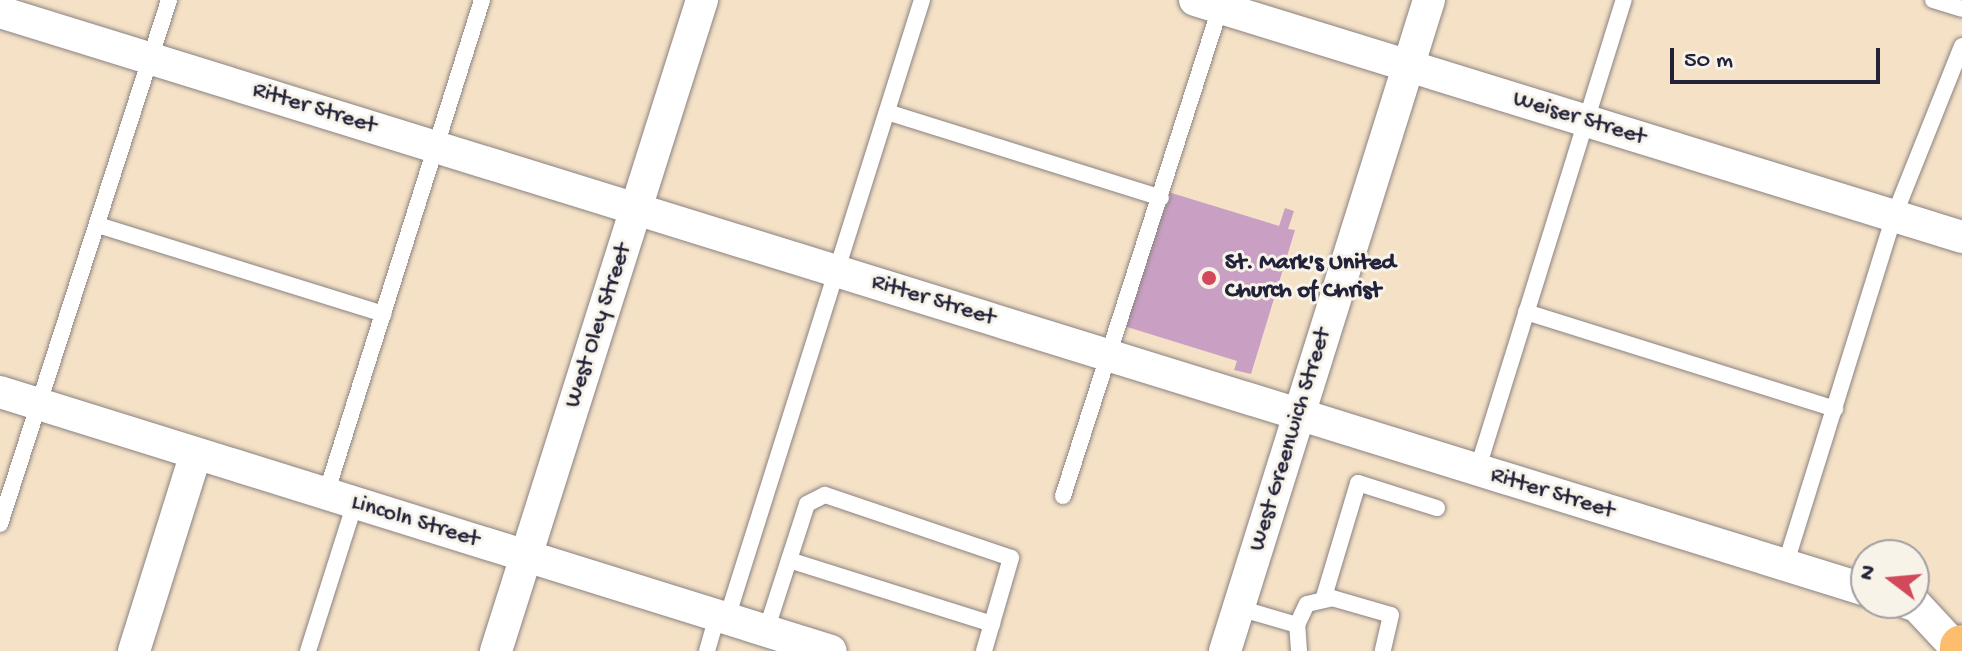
<!DOCTYPE html>
<style>
body{margin:0}
#map{position:relative;width:1962px;height:651px;overflow:hidden;background:#f4e1c6;font-family:"Gochi Hand",sans-serif}
div>[style]{position:absolute}
[style*='--x']{left:calc(var(--x)*1px);top:calc(var(--y)*1px);width:calc(var(--w)*1px);rotate:calc(var(--a)*1deg)}
.building>*{inset:0;background:#c9a0c3}
.roads{filter:drop-shadow(0 0 2px #8b8280) drop-shadow(0 0 2px #8b8280)}
.service>*{height:16px;margin:-8px;padding:0 8px;transform-origin:8px;border-radius:8px;background:#fff}
.minor>*{height:32px;margin:-16px;padding:0 16px;transform-origin:16px;border-radius:16px;background:#fff}
.primary>*{height:44px;margin:-22px;padding:0 22px;transform-origin:22px;border-radius:22px;background:#fcbd6f}
.dots>*{width:22px;height:22px;translate:-50% -50%;box-sizing:border-box;border:4px solid #f7f3e8;border-radius:50%}
span{translate:-50% -50%;white-space:nowrap;text-align:center;line-height:1.15;-webkit-text-stroke:6px #f7f3e8;paint-order:stroke}
.street-label{font-size:24px;color:#22223b}
.poi-label{font-size:24px;color:#22223b;font-weight:700}
.left{translate:0 -50%;text-align:left}
.north{position:absolute;left:1850px;top:539px;width:80px;height:80px;box-sizing:border-box;background:#f7f3e8;border:2px solid #a29fa3;border-radius:50%;rotate:286deg;font-size:22px;font-weight:700;line-height:32px;text-align:center;color:#22223b}
.north::after{content:'';display:block;margin:auto;width:28px;height:36px;background:#d1495b;clip-path:polygon(50% 0,100% 100%,50% 72%,0 100%)}
.scale{position:absolute;left:1670px;top:48px;width:210px;height:36px;box-sizing:border-box;border:4px solid #22223b;border-top:0;padding-left:10px;font-size:24px;line-height:28px;white-space:nowrap;color:#22223b;-webkit-text-stroke:6px #f7f3e8;paint-order:stroke}
</style>
<div id="map">
<div class="building">
<div style="clip-path:polygon(1165px 191px,1279px 226px,1285px 208px,1294px 211px,1288px 229px,1295px 230px,1251px 374px,1234px 370px,1237px 361px,1124px 326px)"></div>
</div>
<div class="roads">
<div class="service">
<div style="--x:1933;--y:0;--w:30;--a:17"></div>
<div style="--x:887;--y:112;--w:287;--a:17.4"></div>
<div style="--x:98;--y:225;--w:299;--a:17.3"></div>
<div style="--x:1526;--y:312;--w:324;--a:17.4"></div>
<div style="--x:1477;--y:471;--w:493;--a:-72.7"></div>
<div style="--x:326;--y:494;--w:518;--a:-72.47"></div>
<div style="--x:1063;--y:496;--w:516;--a:-72.16"></div>
<div style="--x:0;--y:524;--w:551;--a:-72.12"></div>
<div style="--x:789;--y:560;--w:213;--a:17.5"></div>
<div style="--x:1785;--y:566;--w:367;--a:-72.7"></div>
<div style="--x:1894;--y:216;--w:183;--a:-68.2"></div>
<div style="--x:1323;--y:600;--w:122;--a:-73.3"></div>
<div style="--x:1358;--y:483;--w:83;--a:17.6"></div>
<div style="--x:1239;--y:608;--w:60;--a:16.3"></div>
<div style="--x:727;--y:618;--w:648;--a:-72.49"></div>
<div style="--x:766;--y:631;--w:133;--a:-72.1"></div>
<div style="--x:807;--y:504;--w:20;--a:-27"></div>
<div style="--x:825;--y:495;--w:196;--a:18.7"></div>
<div style="--x:1011;--y:558;--w:97;--a:106.2"></div>
<div style="--x:308;--y:651;--w:155;--a:-72.4"></div>
<div style="--x:707;--y:651;--w:37;--a:-74"></div>
<div style="--x:1299;--y:651;--w:26;--a:-94"></div>
<div style="--x:1297;--y:625;--w:23;--a:-65"></div>
<div style="--x:1307;--y:604;--w:26;--a:-13"></div>
<div style="--x:1332;--y:598;--w:61;--a:16.1"></div>
<div style="--x:1391;--y:615;--w:37;--a:103"></div>
</div>
<div class="minor">
<div style="--x:1195;--y:0;--w:803;--a:17.17"></div>
<div style="--x:0;--y:12;--w:1953;--a:17.21"></div>
<div style="--x:0;--y:392;--w:870;--a:17.31"></div>
<div style="--x:1908;--y:603;--w:9;--a:18"></div>
<div style="--x:1917;--y:606;--w:62;--a:47"></div>
<div style="--x:134;--y:651;--w:207;--a:-72.6"></div>
<div style="--x:496;--y:651;--w:683;--a:-72.44"></div>
<div style="--x:1225;--y:651;--w:682;--a:-72.6"></div>
</div>
<div class="primary">
<div style="--x:1962;--y:651;--w:4;--a:-90"></div>
</div>
</div>
<div class="dots">
<div style="left:1209px;top:278px;background:#d1495b"></div>
</div>
<div class="street-label">
<span style="left:314px;top:109px;rotate:17deg">Ritter Street</span>
<span style="left:1579px;top:119px;rotate:17deg">Weiser Street</span>
<span style="left:933px;top:301px;rotate:17deg">Ritter Street</span>
<span style="left:599px;top:326px;rotate:-72deg">West Oley Street</span>
<span style="left:1291px;top:440px;rotate:-73deg">West Greenwich Street</span>
<span style="left:1552px;top:494px;rotate:17deg">Ritter Street</span>
<span style="left:415px;top:522px;rotate:17deg">Lincoln Street</span>
</div>
<div class="poi-label">
<span class="left" style="left:1225px;top:278px">St. Mark's United<br>Church of Christ</span>
</div>
<div class="north">N</div>
<div class="scale">50 m</div>
</div>
